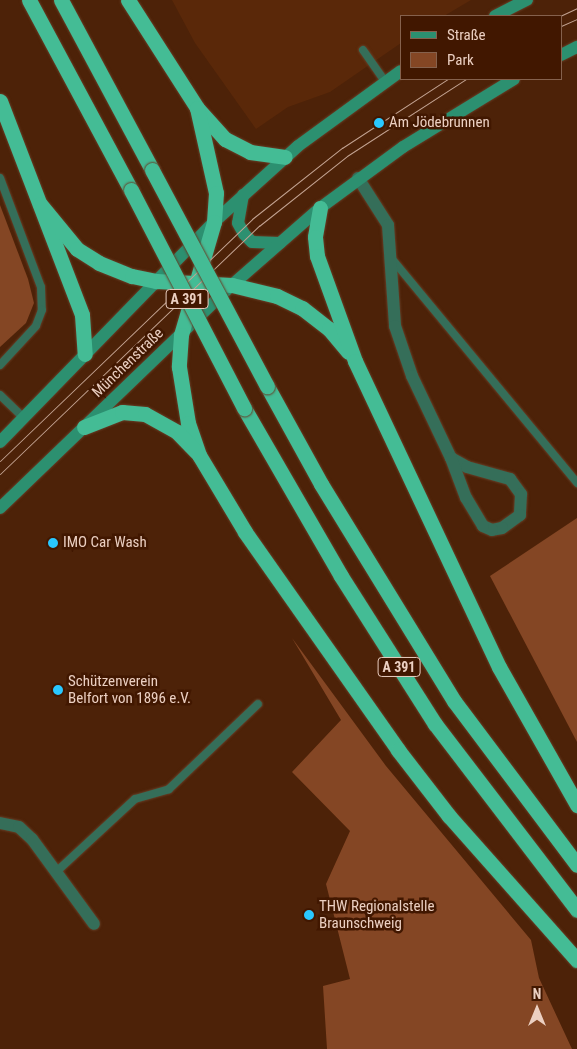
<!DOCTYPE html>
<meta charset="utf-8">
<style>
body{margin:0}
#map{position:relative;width:577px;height:1049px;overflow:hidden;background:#4d2208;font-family:"Roboto Condensed",sans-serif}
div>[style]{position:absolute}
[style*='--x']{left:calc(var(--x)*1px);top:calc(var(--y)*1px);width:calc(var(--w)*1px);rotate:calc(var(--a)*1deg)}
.built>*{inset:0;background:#5a2809}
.green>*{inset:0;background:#844624}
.roads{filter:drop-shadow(0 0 1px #663e26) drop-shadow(0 0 1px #663e26)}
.service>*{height:8px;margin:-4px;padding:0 4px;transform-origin:4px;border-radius:4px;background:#356e59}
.minor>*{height:12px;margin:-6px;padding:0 6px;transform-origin:6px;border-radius:6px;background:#356e59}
.secondary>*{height:12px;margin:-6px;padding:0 6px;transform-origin:6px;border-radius:6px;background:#2c9070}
.motorway>*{height:15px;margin:-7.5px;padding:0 7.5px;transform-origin:7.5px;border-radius:7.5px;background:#44bc95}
.tram>*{height:1px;margin:-0.5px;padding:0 0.5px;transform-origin:0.5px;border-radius:0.5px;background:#c3a392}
.bridges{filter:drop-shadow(0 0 1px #663e26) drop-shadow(0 0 1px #663e26)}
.motorway-bridge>*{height:15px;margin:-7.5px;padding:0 7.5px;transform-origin:7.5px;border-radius:7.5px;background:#44bc95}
.dots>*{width:14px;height:14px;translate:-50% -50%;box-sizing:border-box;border:2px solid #411700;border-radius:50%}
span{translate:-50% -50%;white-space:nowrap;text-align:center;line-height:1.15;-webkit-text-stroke:5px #411700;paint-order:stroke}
.shield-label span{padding:1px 4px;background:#411700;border:1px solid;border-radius:4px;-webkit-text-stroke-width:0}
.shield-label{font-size:14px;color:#ebcfc1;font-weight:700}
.poi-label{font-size:15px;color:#ebcfc1}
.left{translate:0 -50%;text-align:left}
.street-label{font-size:15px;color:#ebcfc1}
.legend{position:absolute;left:400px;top:15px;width:162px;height:65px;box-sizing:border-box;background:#411700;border:1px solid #85614d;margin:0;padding:6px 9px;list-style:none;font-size:15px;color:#ebcfc1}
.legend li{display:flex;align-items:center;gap:10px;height:25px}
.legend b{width:25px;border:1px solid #85614d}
.north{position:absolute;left:512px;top:984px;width:50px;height:50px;-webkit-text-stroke:4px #411700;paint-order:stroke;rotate:0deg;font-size:14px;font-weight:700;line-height:20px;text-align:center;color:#ebcfc1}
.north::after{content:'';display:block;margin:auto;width:18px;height:22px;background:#ebcfc1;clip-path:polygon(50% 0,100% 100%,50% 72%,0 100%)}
</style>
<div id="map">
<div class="built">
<div style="clip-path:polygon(172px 0,471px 0,444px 16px,401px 16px,401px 43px,330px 92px,288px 107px,256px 129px,195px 43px)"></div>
</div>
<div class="green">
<div style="clip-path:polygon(0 205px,28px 279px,34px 303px,26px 323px,0 347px)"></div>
<div style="clip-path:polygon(577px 518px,577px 742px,490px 576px)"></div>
<div style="clip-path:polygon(292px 638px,386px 766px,531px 940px,539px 978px,572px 1049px,327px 1049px,323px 986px,350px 979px,326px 884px,350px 831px,292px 772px,341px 720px)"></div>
</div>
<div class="roads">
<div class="service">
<div style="--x:363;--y:50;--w:38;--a:55"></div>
<div style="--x:0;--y:178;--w:116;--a:69.4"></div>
<div style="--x:41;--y:287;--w:23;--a:88"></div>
<div style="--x:42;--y:310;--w:17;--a:111"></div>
<div style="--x:36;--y:326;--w:53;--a:132.7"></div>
<div style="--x:392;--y:259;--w:291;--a:50.4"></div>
<div style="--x:0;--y:395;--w:33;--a:44"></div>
<div style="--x:55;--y:873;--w:109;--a:-42.8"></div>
<div style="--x:135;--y:799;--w:35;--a:-16"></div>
<div style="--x:169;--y:789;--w:123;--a:-43.7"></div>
</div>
<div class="minor">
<div style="--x:358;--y:178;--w:56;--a:57.4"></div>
<div style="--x:388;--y:225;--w:101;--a:86"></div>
<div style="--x:395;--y:326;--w:53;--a:71.2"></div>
<div style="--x:412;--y:376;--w:91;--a:64.6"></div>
<div style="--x:451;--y:458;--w:18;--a:29"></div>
<div style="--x:467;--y:467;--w:45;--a:15.6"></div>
<div style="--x:510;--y:479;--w:19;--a:54"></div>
<div style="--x:521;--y:494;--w:21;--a:93"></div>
<div style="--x:520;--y:515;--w:22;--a:144"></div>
<div style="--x:502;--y:528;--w:10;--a:169"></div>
<div style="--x:492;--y:530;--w:10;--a:-156"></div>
<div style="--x:483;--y:526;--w:33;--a:-121"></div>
<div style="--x:466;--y:498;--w:43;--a:-110.6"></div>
<div style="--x:0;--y:823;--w:19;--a:12"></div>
<div style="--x:19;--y:827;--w:18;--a:43"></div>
<div style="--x:32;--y:839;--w:105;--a:53.9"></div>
</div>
<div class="secondary">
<div style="--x:495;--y:16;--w:36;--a:-27"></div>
<div style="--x:561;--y:55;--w:18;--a:-27"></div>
<div style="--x:243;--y:195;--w:28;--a:100"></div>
<div style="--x:238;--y:223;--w:13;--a:61"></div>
<div style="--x:244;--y:234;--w:11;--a:45"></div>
<div style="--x:252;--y:242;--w:28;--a:2"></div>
<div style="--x:0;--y:442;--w:307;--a:-45.8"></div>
<div style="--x:214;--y:222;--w:113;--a:-42.1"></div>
<div style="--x:298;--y:146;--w:127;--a:-36.1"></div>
<div style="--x:0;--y:508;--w:322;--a:-43.9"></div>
<div style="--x:232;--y:285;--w:117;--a:-41.2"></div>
<div style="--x:320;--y:208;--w:103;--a:-36.3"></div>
<div style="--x:403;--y:147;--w:130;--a:-31.5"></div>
</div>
<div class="motorway">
<div style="--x:29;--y:0;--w:216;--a:61.8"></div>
<div style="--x:61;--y:0;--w:193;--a:61.8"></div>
<div style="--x:128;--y:0;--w:128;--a:57.4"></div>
<div style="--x:197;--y:108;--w:42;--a:47.9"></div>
<div style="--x:225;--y:139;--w:28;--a:27"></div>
<div style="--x:250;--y:152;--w:35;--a:8"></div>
<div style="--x:0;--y:101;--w:229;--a:69"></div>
<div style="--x:82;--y:315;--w:39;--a:86"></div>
<div style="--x:197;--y:108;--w:87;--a:77.4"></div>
<div style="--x:216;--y:193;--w:29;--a:94"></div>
<div style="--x:214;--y:222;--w:118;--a:106.3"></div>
<div style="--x:181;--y:335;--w:32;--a:94"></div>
<div style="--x:179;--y:367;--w:57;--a:80.9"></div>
<div style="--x:188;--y:423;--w:34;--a:71"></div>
<div style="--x:199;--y:455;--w:90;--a:59.1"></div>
<div style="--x:245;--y:532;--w:266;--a:54.9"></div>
<div style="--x:398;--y:750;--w:83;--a:52.3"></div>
<div style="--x:449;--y:816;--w:193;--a:48.4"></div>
<div style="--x:40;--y:204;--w:58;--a:50.6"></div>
<div style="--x:77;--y:249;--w:26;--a:32"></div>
<div style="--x:99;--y:263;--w:35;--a:22"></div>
<div style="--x:132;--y:276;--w:25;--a:12"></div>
<div style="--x:156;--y:281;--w:76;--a:3"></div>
<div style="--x:232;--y:285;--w:46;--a:13.7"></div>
<div style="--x:277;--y:296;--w:28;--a:26"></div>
<div style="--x:302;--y:308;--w:34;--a:38"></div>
<div style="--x:329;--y:329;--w:30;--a:50"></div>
<div style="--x:320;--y:208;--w:29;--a:100"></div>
<div style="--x:315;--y:237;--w:19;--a:84"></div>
<div style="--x:317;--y:256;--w:112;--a:70.1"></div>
<div style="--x:355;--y:361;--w:338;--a:64.8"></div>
<div style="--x:499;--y:667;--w:159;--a:60.5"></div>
<div style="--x:267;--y:386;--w:112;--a:61.1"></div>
<div style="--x:321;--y:484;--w:255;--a:58.5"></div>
<div style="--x:454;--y:701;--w:205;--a:53.1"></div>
<div style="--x:244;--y:408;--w:194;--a:60"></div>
<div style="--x:341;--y:576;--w:175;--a:57.6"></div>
<div style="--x:435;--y:724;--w:234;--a:52.6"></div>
<div style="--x:84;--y:427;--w:41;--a:-21.5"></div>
<div style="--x:122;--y:412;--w:23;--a:5"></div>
<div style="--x:145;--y:414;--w:37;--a:29"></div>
<div style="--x:177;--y:432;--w:28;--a:46"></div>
</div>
</div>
<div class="tram">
<div style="--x:560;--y:16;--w:19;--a:-25"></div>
<div style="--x:561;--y:26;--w:17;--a:-24"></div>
<div style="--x:0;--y:461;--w:349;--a:-43.8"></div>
<div style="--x:252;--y:219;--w:115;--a:-38.3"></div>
<div style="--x:342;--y:148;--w:126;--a:-33.1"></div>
<div style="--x:0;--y:474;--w:359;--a:-43.8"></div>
<div style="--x:259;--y:226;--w:112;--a:-38.5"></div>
<div style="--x:347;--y:156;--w:142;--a:-32.9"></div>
</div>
<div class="bridges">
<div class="motorway-bridge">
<div style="--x:152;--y:170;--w:245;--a:62"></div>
<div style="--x:131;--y:190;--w:246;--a:62.6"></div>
</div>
</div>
<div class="dots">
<div style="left:379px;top:123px;background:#29c8ff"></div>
<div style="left:53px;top:543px;background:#29c8ff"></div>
<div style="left:58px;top:690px;background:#29c8ff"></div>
<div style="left:309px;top:915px;background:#29c8ff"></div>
</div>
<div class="shield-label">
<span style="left:187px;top:299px">A 391</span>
<span style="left:399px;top:667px">A 391</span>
</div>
<div class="poi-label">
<span class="left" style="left:389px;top:123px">Am Jödebrunnen</span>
<span class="left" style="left:63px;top:543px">IMO Car Wash</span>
<span class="left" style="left:68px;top:690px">Schützenverein<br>Belfort von 1896 e.V.</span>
<span class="left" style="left:319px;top:915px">THW Regionalstelle<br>Braunschweig</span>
</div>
<div class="street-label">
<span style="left:128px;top:363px;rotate:-44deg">Münchenstraße</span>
</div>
<ul class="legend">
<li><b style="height:6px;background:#2c9070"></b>Straße</li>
<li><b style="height:14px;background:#844624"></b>Park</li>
</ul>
<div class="north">N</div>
</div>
